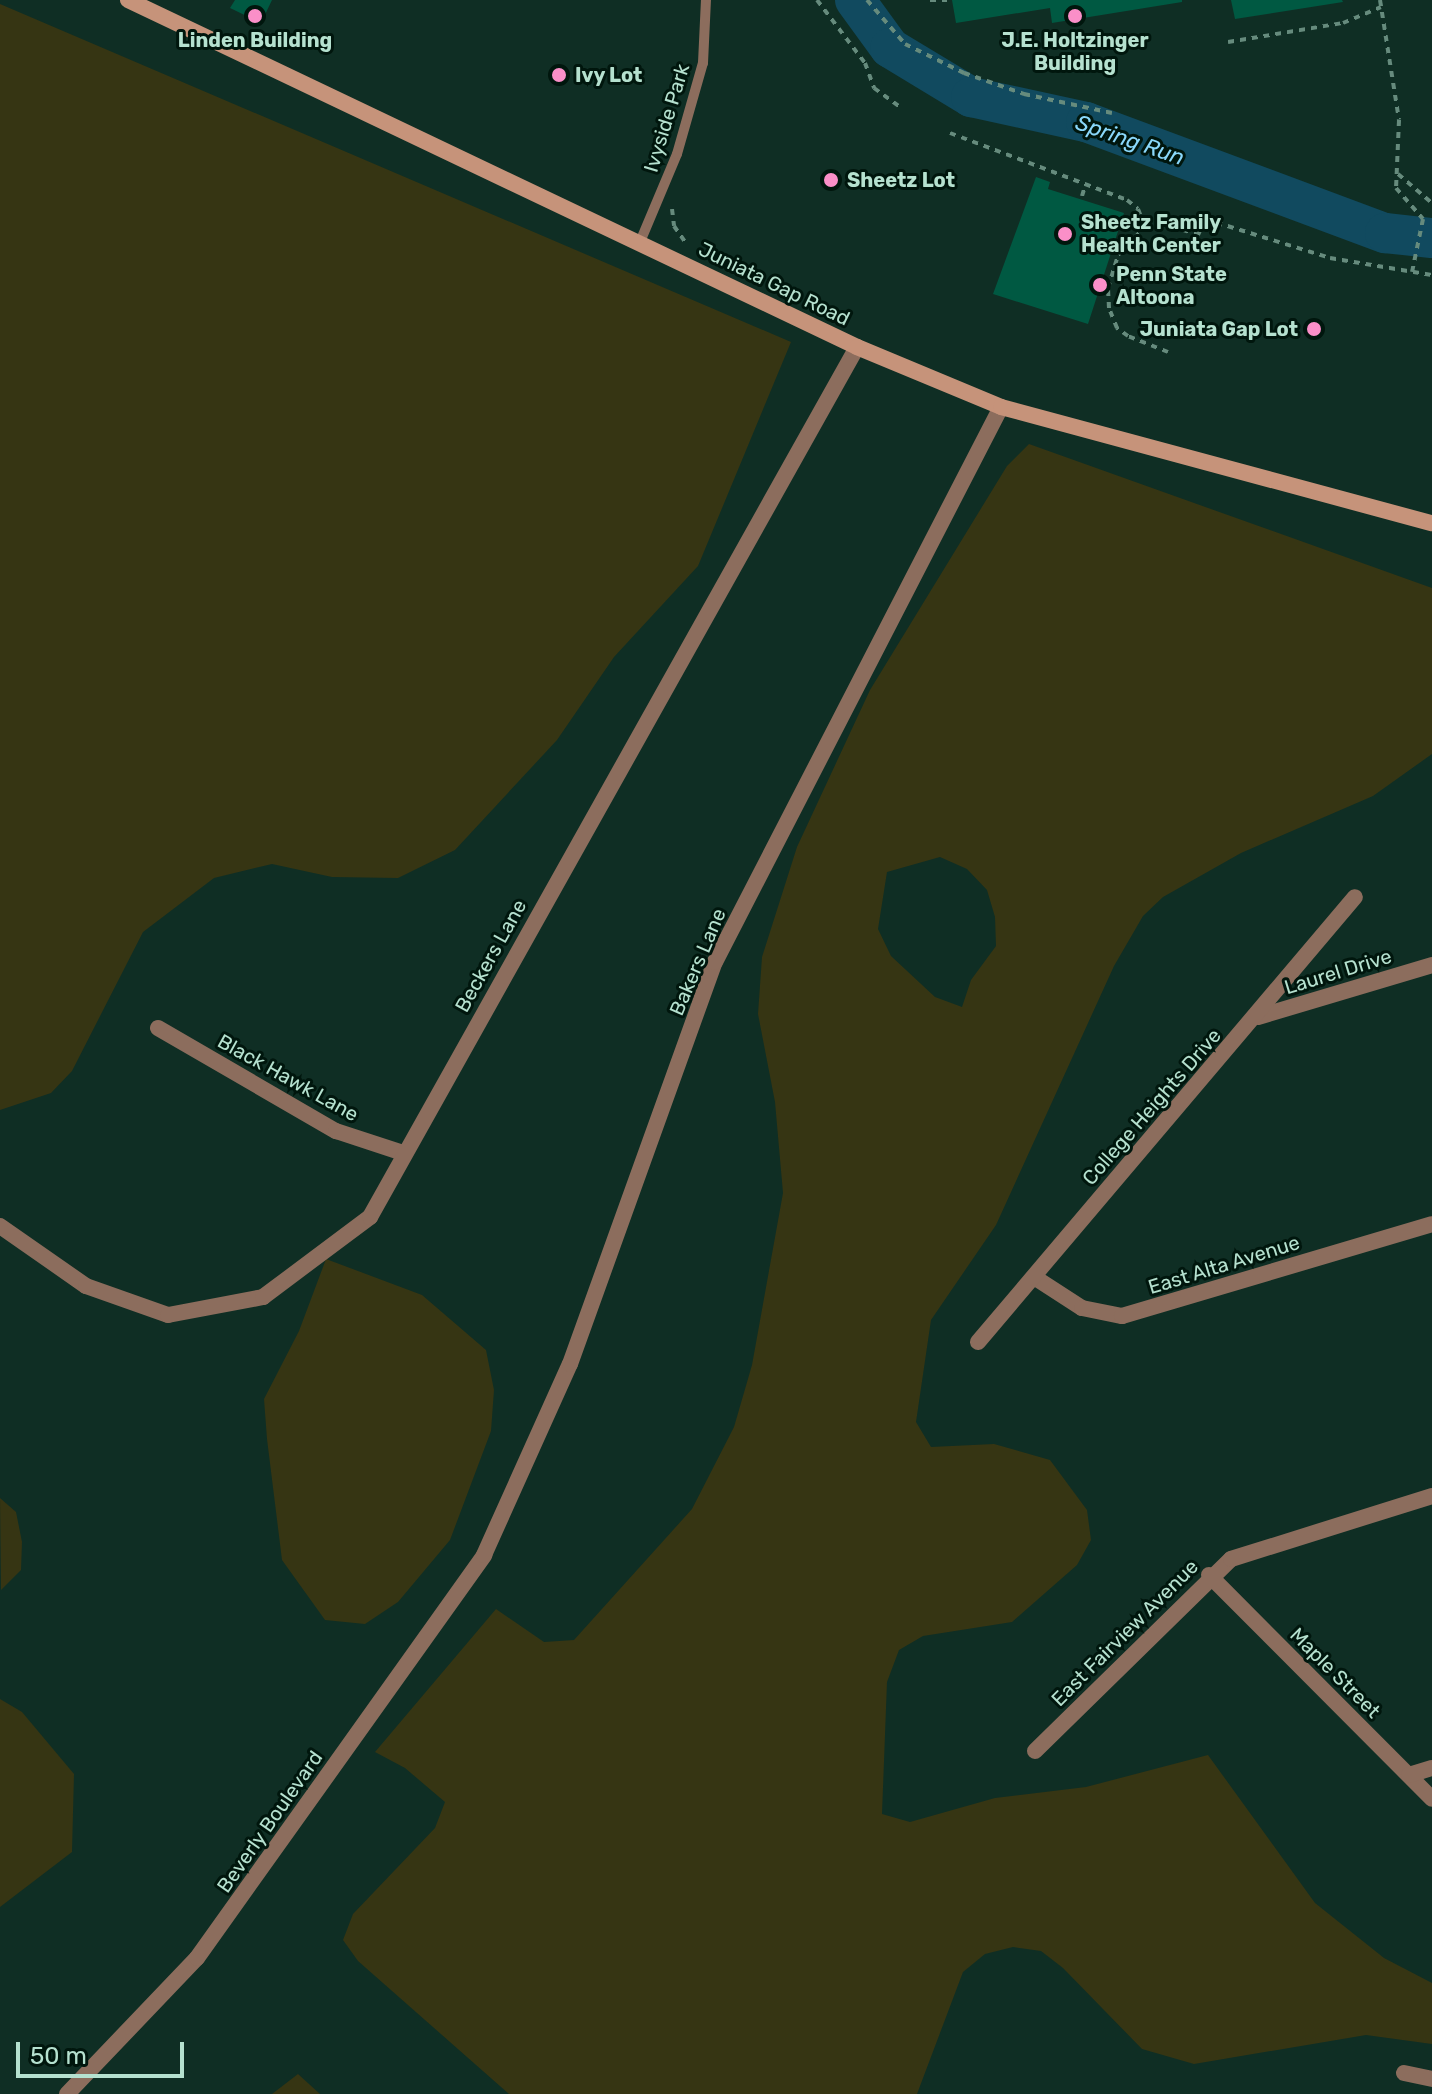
<!DOCTYPE html>
<style>
body{margin:0}
#map{position:relative;width:1432px;height:2094px;overflow:hidden;background:#0f2e24;font-family:Rubik,sans-serif}
div>[style]{position:absolute}
[style*='--x']{left:calc(var(--x)*1px);top:calc(var(--y)*1px);width:calc(var(--w)*1px);rotate:calc(var(--a)*1deg)}
.green>*{inset:0;background:#363513}
.river>*{height:40px;margin:-20px;padding:0 20px;transform-origin:20px;border-radius:20px;background:#114a5f}
.building>*{inset:0;background:#005942}
.path>*{height:4px;margin-top:-2px;transform-origin:0;background:repeating-linear-gradient(90deg,#668b7d 0 6px,transparent 0 12px)}
.service>*{height:10px;margin:-5px;padding:0 5px;transform-origin:5px;border-radius:5px;background:#8c6d5d}
.minor>*{height:16px;margin:-8px;padding:0 8px;transform-origin:8px;border-radius:8px;background:#8c6d5d}
.secondary>*{height:16px;margin:-8px;padding:0 8px;transform-origin:8px;border-radius:8px;background:#c6937a}
.dots>*{width:22px;height:22px;translate:-50% -50%;box-sizing:border-box;border:4px solid #00160d;border-radius:50%}
span{translate:-50% -50%;white-space:nowrap;text-align:center;line-height:1.15;-webkit-text-stroke:6px #00160d;paint-order:stroke}
.poi-label{font-size:20px;color:#b5e1cf;font-weight:700}
.left{translate:0 -50%;text-align:left}
.right{translate:-100% -50%;text-align:right}
.street-label{font-size:20px;color:#b5e1cf}
.water-label{font-size:22px;color:#8ad8fb;font-style:italic}
.scale{position:absolute;left:16px;top:2042px;width:168px;height:36px;box-sizing:border-box;border:4px solid #b5e1cf;border-top:0;padding-left:10px;font-size:24px;line-height:28px;white-space:nowrap;color:#b5e1cf;-webkit-text-stroke:6px #00160d;paint-order:stroke}
</style>
<div id="map">
<div class="green">
<div style="clip-path:polygon(0 4px,791px 342px,698px 566px,614px 657px,557px 740px,455px 850px,398px 878px,332px 877px,272px 864px,214px 878px,143px 932px,72px 1071px,51px 1093px,0 1110px)"></div>
<div style="clip-path:polygon(evenodd,1029px 444px,1432px 588px,1432px 754px,1373px 796px,1241px 853px,1163px 897px,1143px 916px,1114px 966px,996px 1225px,931px 1320px,916px 1422px,931px 1447px,994px 1444px,1050px 1460px,1087px 1510px,1091px 1540px,1077px 1565px,1012px 1622px,923px 1636px,899px 1650px,887px 1682px,882px 1814px,910px 1822px,995px 1798px,1086px 1787px,1208px 1755px,1315px 1903px,1384px 1958px,1432px 1983px,1432px 2044px,1366px 2035px,1194px 2064px,1142px 2049px,1063px 1968px,1041px 1951px,1013px 1947px,985px 1954px,963px 1972px,917px 2094px,509px 2094px,358px 1961px,343px 1940px,353px 1914px,435px 1828px,445px 1802px,405px 1768px,375px 1752px,496px 1609px,544px 1642px,574px 1640px,692px 1509px,734px 1427px,752px 1365px,783px 1193px,775px 1102px,758px 1014px,762px 957px,797px 847px,870px 690px,1007px 466px,1029px 444px,940px 857px,967px 869px,987px 890px,995px 917px,996px 946px,971px 980px,962px 1007px,935px 997px,891px 956px,878px 929px,887px 872px,940px 857px)"></div>
<div style="clip-path:polygon(326px 1259px,422px 1295px,486px 1350px,494px 1390px,491px 1431px,450px 1540px,398px 1602px,365px 1624px,325px 1620px,282px 1560px,267px 1439px,264px 1399px,299px 1331px)"></div>
<div style="clip-path:polygon(0 1498px,16px 1512px,22px 1542px,21px 1570px,1px 1590px)"></div>
<div style="clip-path:polygon(0 1699px,22px 1712px,74px 1774px,72px 1852px,0 1907px)"></div>
<div style="clip-path:polygon(298px 2074px,320px 2094px,272px 2094px)"></div>
</div>
<div class="river">
<div style="--x:855;--y:0;--w:59;--a:53.9"></div>
<div style="--x:890;--y:48;--w:95;--a:31.2"></div>
<div style="--x:971;--y:97;--w:118;--a:12.3"></div>
<div style="--x:1086;--y:122;--w:319;--a:20.4"></div>
<div style="--x:1385;--y:233;--w:47;--a:6.1"></div>
</div>
<div class="building">
<div style="clip-path:polygon(235px 0,272px 0,261px 23px,230px 8px)"></div>
<div style="clip-path:polygon(952px 0,1182px 0,1182px 2px,1052px 23px,1050px 8px,956px 23px)"></div>
<div style="clip-path:polygon(1231px 0,1342px 0,1343px 2px,1235px 19px)"></div>
<div style="clip-path:polygon(1036px 177px,1050px 182px,1048px 189px,1124px 213px,1088px 324px,993px 294px)"></div>
</div>
<div class="path">
<div style="--x:817;--y:0;--w:79;--a:52.7"></div>
<div style="--x:865;--y:63;--w:27;--a:70"></div>
<div style="--x:874;--y:88;--w:32;--a:36"></div>
<div style="--x:867;--y:0;--w:58;--a:49.2"></div>
<div style="--x:905;--y:44;--w:66;--a:26.2"></div>
<div style="--x:964;--y:73;--w:64;--a:19.3"></div>
<div style="--x:1024;--y:94;--w:90;--a:12.2"></div>
<div style="--x:930;--y:0;--w:17;--a:0"></div>
<div style="--x:1380;--y:0;--w:121;--a:81"></div>
<div style="--x:1399;--y:120;--w:68;--a:92.5"></div>
<div style="--x:1396;--y:188;--w:41;--a:48.9"></div>
<div style="--x:1423;--y:219;--w:54;--a:101.7"></div>
<div style="--x:1228;--y:42;--w:117;--a:-9.4"></div>
<div style="--x:1343;--y:23;--w:41;--a:-22.8"></div>
<div style="--x:950;--y:133;--w:189;--a:20.7"></div>
<div style="--x:1127;--y:200;--w:14;--a:39"></div>
<div style="--x:1138;--y:209;--w:19;--a:69"></div>
<div style="--x:1398;--y:174;--w:45;--a:40.5"></div>
<div style="--x:1082;--y:196;--w:10;--a:-73"></div>
<div style="--x:672;--y:209;--w:17;--a:83"></div>
<div style="--x:674;--y:226;--w:19;--a:55"></div>
<div style="--x:1168;--y:352;--w:43;--a:-158.2"></div>
<div style="--x:1128;--y:336;--w:14;--a:-144"></div>
<div style="--x:1117;--y:328;--w:22;--a:-112"></div>
<div style="--x:1109;--y:308;--w:20;--a:-93"></div>
<div style="--x:1108;--y:288;--w:34;--a:-73"></div>
<div style="--x:1118;--y:255;--w:39;--a:-46"></div>
<div style="--x:1145;--y:227;--w:26;--a:-2"></div>
<div style="--x:1171;--y:226;--w:28;--a:18"></div>
<div style="--x:1198;--y:235;--w:17;--a:-66"></div>
<div style="--x:1205;--y:219;--w:131;--a:17.3"></div>
<div style="--x:1330;--y:258;--w:103;--a:9.5"></div>
</div>
<div class="service">
<div style="--x:640;--y:242;--w:95;--a:-67.2"></div>
<div style="--x:677;--y:154;--w:95;--a:-74.1"></div>
<div style="--x:703;--y:63;--w:63;--a:-87.3"></div>
</div>
<div class="minor">
<div style="--x:1258;--y:1017;--w:182;--a:-16.6"></div>
<div style="--x:158;--y:1028;--w:206;--a:30.1"></div>
<div style="--x:336;--y:1131;--w:71;--a:18.2"></div>
<div style="--x:0;--y:1226;--w:105;--a:34.9"></div>
<div style="--x:86;--y:1286;--w:87;--a:19.5"></div>
<div style="--x:168;--y:1315;--w:97;--a:-10.7"></div>
<div style="--x:263;--y:1297;--w:134;--a:-36.8"></div>
<div style="--x:370;--y:1217;--w:997;--a:-60.76"></div>
<div style="--x:1034;--y:1277;--w:57;--a:32.9"></div>
<div style="--x:1082;--y:1308;--w:41;--a:11.3"></div>
<div style="--x:1122;--y:1316;--w:323;--a:-16.5"></div>
<div style="--x:978;--y:1342;--w:583;--a:-49.73"></div>
<div style="--x:1209;--y:1575;--w:316;--a:45.1"></div>
<div style="--x:1035;--y:1751;--w:274;--a:-44.4"></div>
<div style="--x:1231;--y:1559;--w:211;--a:-17.4"></div>
<div style="--x:1409;--y:1775;--w:24;--a:-17"></div>
<div style="--x:1404;--y:2073;--w:29;--a:12"></div>
<div style="--x:67;--y:2094;--w:188;--a:-46.3"></div>
<div style="--x:197;--y:1958;--w:495;--a:-54.5"></div>
<div style="--x:484;--y:1555;--w:209;--a:-65.8"></div>
<div style="--x:570;--y:1364;--w:427;--a:-70.2"></div>
<div style="--x:715;--y:962;--w:624;--a:-62.74"></div>
</div>
<div class="secondary">
<div style="--x:128;--y:0;--w:807;--a:25.45"></div>
<div style="--x:857;--y:347;--w:156;--a:22.6"></div>
<div style="--x:1001;--y:407;--w:446;--a:15.1"></div>
</div>
<div class="dots">
<div style="left:255px;top:16px;background:#fa8fc8"></div>
<div style="left:1075px;top:16px;background:#fa8fc8"></div>
<div style="left:559px;top:75px;background:#fa8fc8"></div>
<div style="left:831px;top:180px;background:#fa8fc8"></div>
<div style="left:1065px;top:234px;background:#fa8fc8"></div>
<div style="left:1100px;top:285px;background:#fa8fc8"></div>
<div style="left:1314px;top:329px;background:#fa8fc8"></div>
</div>
<div class="poi-label">
<span style="left:255px;top:40px">Linden Building</span>
<span style="left:1075px;top:52px">J.E. Holtzinger<br>Building</span>
<span class="left" style="left:575px;top:75px">Ivy Lot</span>
<span class="left" style="left:847px;top:180px">Sheetz Lot</span>
<span class="left" style="left:1081px;top:234px">Sheetz Family<br>Health Center</span>
<span class="left" style="left:1116px;top:286px">Penn State<br>Altoona</span>
<span class="right" style="left:1298px;top:329px">Juniata Gap Lot</span>
</div>
<div class="street-label">
<span style="left:667px;top:118px;rotate:-73deg">Ivyside Park</span>
<span style="left:774px;top:284px;rotate:26deg">Juniata Gap Road</span>
<span style="left:491px;top:956px;rotate:-61deg">Beckers Lane</span>
<span style="left:698px;top:962px;rotate:-67deg">Bakers Lane</span>
<span style="left:1338px;top:972px;rotate:-17deg">Laurel Drive</span>
<span style="left:288px;top:1078px;rotate:29deg">Black Hawk Lane</span>
<span style="left:1152px;top:1107px;rotate:-49deg">College Heights Drive</span>
<span style="left:1224px;top:1265px;rotate:-17deg">East Alta Avenue</span>
<span style="left:1125px;top:1633px;rotate:-45deg">East Fairview Avenue</span>
<span style="left:1335px;top:1673px;rotate:45deg">Maple Street</span>
<span style="left:270px;top:1822px;rotate:-55deg">Beverly Boulevard</span>
</div>
<div class="water-label">
<span style="left:1130px;top:140px;rotate:19deg">Spring Run</span>
</div>
<div class="scale">50 m</div>
</div>
